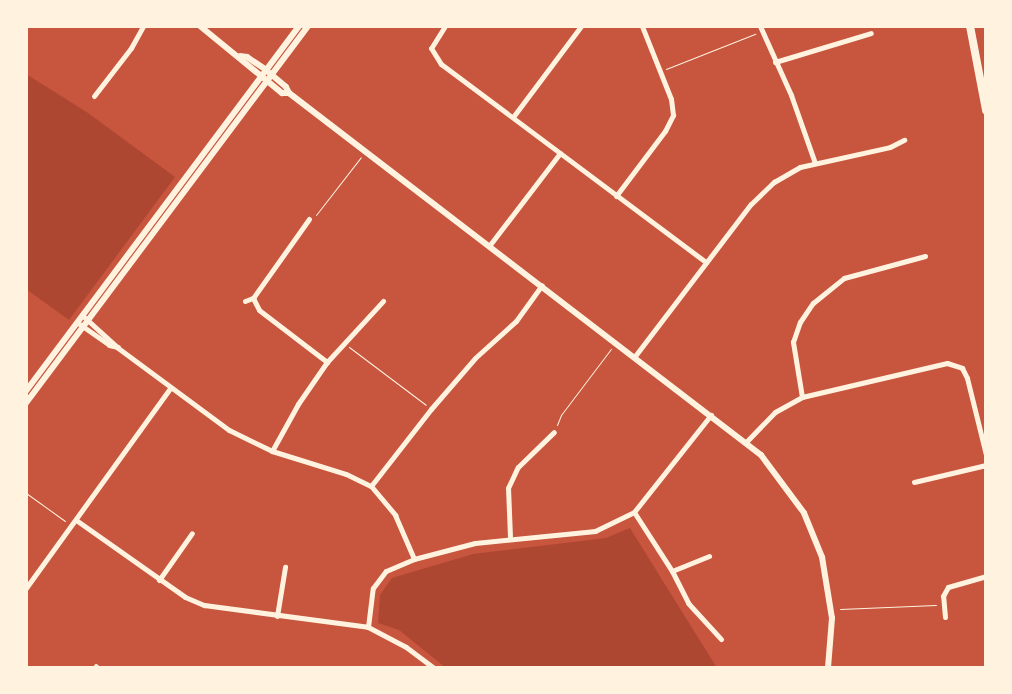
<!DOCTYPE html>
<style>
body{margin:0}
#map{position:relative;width:1012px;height:694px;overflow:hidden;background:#c8553d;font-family:Lato,sans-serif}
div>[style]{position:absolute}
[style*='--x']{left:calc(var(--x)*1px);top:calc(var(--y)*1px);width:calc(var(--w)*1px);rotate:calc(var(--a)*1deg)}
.green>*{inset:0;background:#ae4732}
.path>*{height:1px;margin:-0.5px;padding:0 0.5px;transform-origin:0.5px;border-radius:0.5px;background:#fff3e0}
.minor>*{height:5px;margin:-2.5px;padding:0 2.5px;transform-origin:2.5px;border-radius:2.5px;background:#fff3e0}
.tertiary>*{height:6px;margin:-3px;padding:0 3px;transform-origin:3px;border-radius:3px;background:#fff3e0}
.trunk>*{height:8px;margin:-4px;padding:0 4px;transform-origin:4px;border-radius:4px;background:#fff3e0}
span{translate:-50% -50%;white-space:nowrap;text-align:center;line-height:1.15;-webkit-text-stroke:5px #fff3e0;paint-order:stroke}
.frame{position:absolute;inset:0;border:28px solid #fff3e0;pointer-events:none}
</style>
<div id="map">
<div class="green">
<div style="clip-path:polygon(26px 74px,88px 113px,175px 177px,69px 320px,26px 289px)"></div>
<div style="clip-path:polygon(630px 528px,717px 668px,446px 668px,399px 630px,378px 623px,380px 595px,392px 578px,473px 554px,606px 538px)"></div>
</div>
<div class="path">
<div style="--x:666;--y:69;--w:96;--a:-21.5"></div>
<div style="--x:316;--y:215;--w:73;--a:-52.2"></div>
<div style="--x:349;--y:347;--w:96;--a:37"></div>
<div style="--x:557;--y:425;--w:11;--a:-68"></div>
<div style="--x:561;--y:415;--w:83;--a:-52.9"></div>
<div style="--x:26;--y:493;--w:48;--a:35.7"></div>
<div style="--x:840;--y:609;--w:96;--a:-2.4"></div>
</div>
<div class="minor">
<div style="--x:445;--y:26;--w:26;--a:122"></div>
<div style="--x:431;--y:48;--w:19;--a:58"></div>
<div style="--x:441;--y:64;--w:331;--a:36.8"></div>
<div style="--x:760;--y:26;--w:76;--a:65.8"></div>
<div style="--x:791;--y:95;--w:72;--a:70.6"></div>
<div style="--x:775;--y:62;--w:100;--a:-16.8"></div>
<div style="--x:94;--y:96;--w:61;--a:-52.4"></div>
<div style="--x:131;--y:48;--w:25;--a:-61"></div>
<div style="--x:513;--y:117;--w:114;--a:-53.2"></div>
<div style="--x:616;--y:196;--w:81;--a:-53"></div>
<div style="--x:665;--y:131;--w:18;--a:-63"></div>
<div style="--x:673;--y:115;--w:16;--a:-97"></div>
<div style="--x:671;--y:99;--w:79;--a:-111.7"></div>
<div style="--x:309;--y:219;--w:97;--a:125.3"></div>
<div style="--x:253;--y:298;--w:13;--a:63"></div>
<div style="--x:259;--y:310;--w:86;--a:37.4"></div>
<div style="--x:489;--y:246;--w:117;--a:-52.6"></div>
<div style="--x:245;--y:301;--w:9;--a:-21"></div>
<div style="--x:83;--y:316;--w:47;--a:42.4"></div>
<div style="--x:118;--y:348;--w:138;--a:36.5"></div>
<div style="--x:229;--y:430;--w:48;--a:26"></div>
<div style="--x:272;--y:451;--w:77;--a:17.3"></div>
<div style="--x:346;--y:474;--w:28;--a:26"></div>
<div style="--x:371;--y:486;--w:38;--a:50"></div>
<div style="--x:395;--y:515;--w:48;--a:66.6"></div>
<div style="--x:78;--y:323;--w:38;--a:35"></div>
<div style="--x:109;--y:345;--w:9;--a:13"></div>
<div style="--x:635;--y:356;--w:191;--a:-52.7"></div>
<div style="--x:751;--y:204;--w:32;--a:-44"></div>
<div style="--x:774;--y:182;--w:30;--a:-30"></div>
<div style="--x:800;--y:167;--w:92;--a:-12.5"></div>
<div style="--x:890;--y:147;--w:16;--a:-27"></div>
<div style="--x:802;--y:397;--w:56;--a:-99.3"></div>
<div style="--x:793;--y:342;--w:21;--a:-71"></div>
<div style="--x:800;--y:322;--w:23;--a:-56"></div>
<div style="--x:813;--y:303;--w:40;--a:-39"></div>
<div style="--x:844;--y:278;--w:84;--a:-15.2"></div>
<div style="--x:747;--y:441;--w:40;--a:-46"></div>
<div style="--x:775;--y:412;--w:31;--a:-29"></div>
<div style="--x:802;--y:397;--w:149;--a:-13.2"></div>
<div style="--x:947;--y:363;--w:16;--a:18"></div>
<div style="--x:962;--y:368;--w:11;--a:63"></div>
<div style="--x:967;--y:378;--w:79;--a:76.1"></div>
<div style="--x:272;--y:451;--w:54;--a:-61"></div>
<div style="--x:298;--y:404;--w:51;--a:-55.4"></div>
<div style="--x:327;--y:362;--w:83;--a:-47.4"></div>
<div style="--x:914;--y:482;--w:74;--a:-13.3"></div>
<div style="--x:371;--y:486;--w:98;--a:-52.1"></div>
<div style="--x:431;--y:409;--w:67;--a:-49.2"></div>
<div style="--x:475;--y:358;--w:55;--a:-42.1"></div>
<div style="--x:516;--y:321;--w:44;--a:-54.2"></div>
<div style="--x:634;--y:512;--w:70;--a:57.2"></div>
<div style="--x:672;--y:571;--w:36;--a:63"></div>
<div style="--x:688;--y:603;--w:49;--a:47.5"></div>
<div style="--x:76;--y:520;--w:133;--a:35.2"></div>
<div style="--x:185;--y:597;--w:21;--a:23"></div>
<div style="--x:204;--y:605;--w:165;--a:7.6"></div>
<div style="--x:368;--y:627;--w:43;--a:27.8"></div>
<div style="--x:406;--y:647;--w:35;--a:37"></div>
<div style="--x:510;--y:537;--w:49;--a:-92.3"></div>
<div style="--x:508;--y:488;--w:23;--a:-65"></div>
<div style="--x:518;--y:467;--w:50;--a:-44.2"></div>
<div style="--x:672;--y:571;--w:40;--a:-22"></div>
<div style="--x:159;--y:580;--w:57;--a:-54.9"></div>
<div style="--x:26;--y:588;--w:246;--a:-54.2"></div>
<div style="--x:277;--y:616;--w:50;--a:-80.7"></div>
<div style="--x:945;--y:617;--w:21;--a:-95"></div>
<div style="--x:943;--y:596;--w:10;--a:-61"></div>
<div style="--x:948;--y:587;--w:40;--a:-16"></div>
<div style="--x:368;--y:627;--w:39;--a:-83"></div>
<div style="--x:373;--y:588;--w:21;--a:-53"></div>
<div style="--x:386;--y:571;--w:30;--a:-23"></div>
<div style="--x:414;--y:559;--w:63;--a:-14.7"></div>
<div style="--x:475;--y:543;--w:121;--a:-5.7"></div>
<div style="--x:595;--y:531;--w:43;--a:-26"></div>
<div style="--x:634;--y:512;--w:124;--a:-51.6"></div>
<div style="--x:95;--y:668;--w:2;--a:-63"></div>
</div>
<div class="tertiary">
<div style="--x:200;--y:26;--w:106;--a:39.3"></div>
<div style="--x:282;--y:93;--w:7;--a:0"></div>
<div style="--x:240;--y:56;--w:7;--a:8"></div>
<div style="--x:247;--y:57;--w:23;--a:34"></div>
<div style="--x:266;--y:70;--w:26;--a:40"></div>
<div style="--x:286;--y:87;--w:7;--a:63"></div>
<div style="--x:289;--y:93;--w:595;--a:37.49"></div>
<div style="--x:761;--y:455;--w:72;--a:53.4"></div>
<div style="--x:804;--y:513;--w:48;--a:67.8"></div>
<div style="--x:822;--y:557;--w:62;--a:80.7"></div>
<div style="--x:832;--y:618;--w:50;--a:94.6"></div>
<div style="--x:26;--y:391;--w:456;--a:-53.2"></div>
<div style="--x:26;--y:403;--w:471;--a:-53.2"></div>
</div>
<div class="trunk">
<div style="--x:970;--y:26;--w:86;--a:79.2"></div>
</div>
<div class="frame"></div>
</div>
